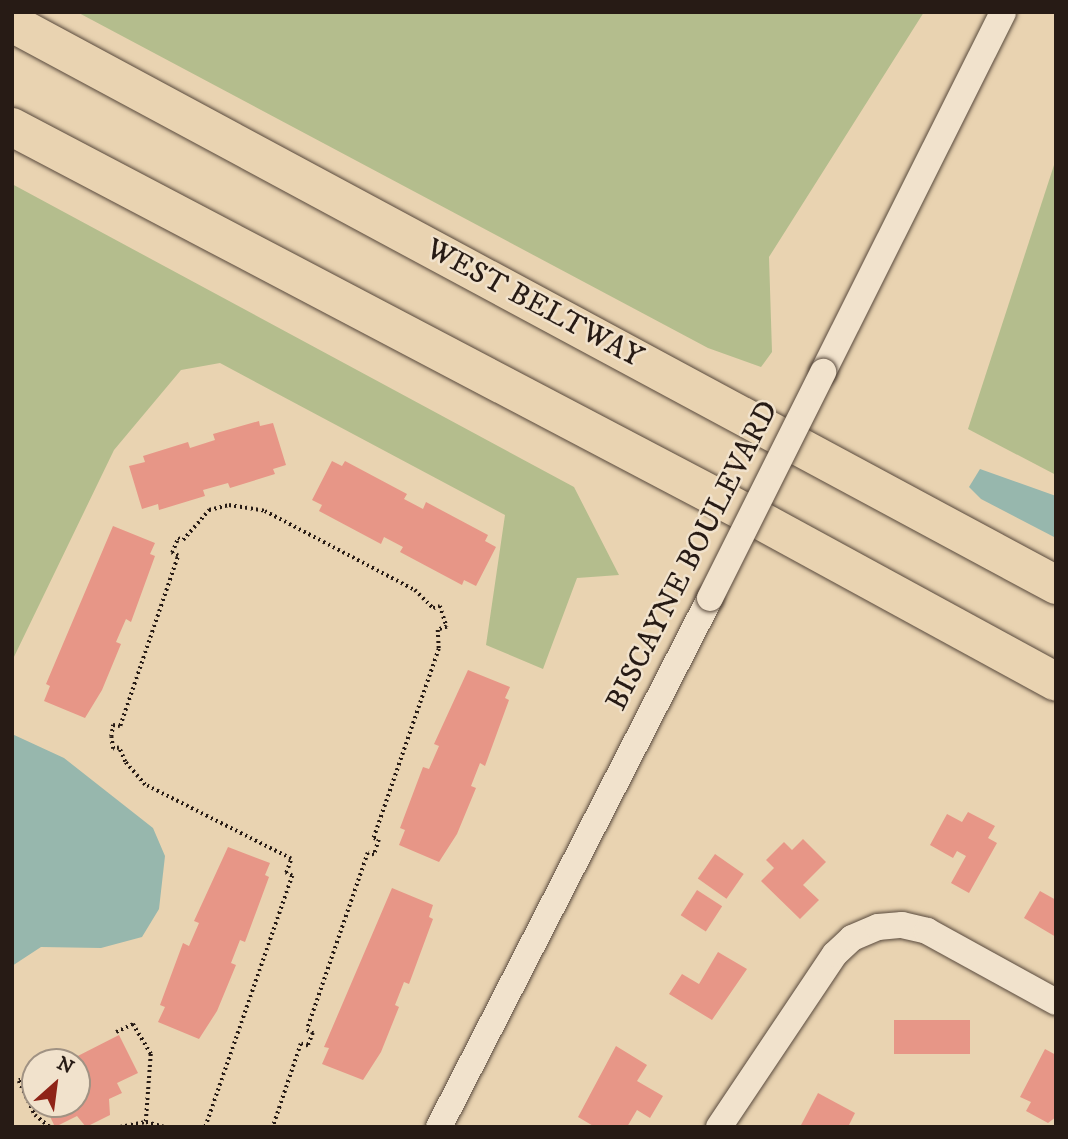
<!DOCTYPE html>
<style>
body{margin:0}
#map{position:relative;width:1068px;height:1139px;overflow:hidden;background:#e9d3b1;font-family:"IM FELL DW Pica",serif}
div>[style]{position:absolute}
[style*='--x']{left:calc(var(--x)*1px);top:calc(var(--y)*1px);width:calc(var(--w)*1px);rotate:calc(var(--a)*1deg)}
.green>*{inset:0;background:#b4bd8d}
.water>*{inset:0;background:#97b7ad}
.building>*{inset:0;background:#e79687;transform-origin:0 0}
.path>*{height:3.5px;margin-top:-1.75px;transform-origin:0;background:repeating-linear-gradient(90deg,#271b15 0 2px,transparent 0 5.5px)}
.roads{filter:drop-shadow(0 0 2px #58493c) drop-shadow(0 0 2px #58493c)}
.minor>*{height:26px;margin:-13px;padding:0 13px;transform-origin:13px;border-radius:13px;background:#f1e2cc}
.highway>*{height:38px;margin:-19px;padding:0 19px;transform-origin:19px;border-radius:19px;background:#e9d3b1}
.bridges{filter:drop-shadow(0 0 2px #58493c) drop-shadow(0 0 2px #58493c)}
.minor-bridge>*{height:26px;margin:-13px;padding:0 13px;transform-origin:13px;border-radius:13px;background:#f1e2cc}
span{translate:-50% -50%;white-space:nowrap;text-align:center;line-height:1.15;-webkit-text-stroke:5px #f1e2cc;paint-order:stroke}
.street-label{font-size:30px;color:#271b15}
.frame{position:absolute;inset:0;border:14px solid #271b15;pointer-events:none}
.north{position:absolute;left:21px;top:1048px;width:70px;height:70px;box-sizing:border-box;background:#f1e2cc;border:2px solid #a09283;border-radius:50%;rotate:28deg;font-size:19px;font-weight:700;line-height:28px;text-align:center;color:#271b15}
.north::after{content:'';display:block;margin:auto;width:24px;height:32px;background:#8f2418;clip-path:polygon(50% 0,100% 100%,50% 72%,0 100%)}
</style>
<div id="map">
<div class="green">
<div style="clip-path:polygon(77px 12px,924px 12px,769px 257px,772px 352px,761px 367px,708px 348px)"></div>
<div style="clip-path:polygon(1056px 159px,1056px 475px,968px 429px)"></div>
<div style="clip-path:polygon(12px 184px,574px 487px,619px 575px,577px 578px,543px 669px,486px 645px,505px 515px,220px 363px,181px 370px,114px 450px,12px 661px)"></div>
</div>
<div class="water">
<div style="clip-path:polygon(980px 469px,1056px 496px,1056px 538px,981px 499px,969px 487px)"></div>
<div style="clip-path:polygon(12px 734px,64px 758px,153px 828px,165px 856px,159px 909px,142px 937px,101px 948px,41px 947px,12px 966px)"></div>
</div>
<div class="building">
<div style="clip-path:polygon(259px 421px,260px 426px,273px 423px,286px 465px,273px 469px,275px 474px,230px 488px,228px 483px,203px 490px,205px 496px,159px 510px,158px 504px,142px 509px,129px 466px,145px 462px,143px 456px,188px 442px,190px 448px,215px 440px,213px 434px)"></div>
<div style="clip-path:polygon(332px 461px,342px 466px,345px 461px,407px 494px,404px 499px,423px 509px,426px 502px,488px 535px,485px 541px,496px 547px,476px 586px,464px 580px,462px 585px,400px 552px,403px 547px,384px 537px,381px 544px,319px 511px,322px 505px,312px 500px)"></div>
<div style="clip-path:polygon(113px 526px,155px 543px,150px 554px,155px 556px,131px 622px,126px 619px,116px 642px,121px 644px,102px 690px,85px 718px,44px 701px,50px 686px,46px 684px)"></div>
<div style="clip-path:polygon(468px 670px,510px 687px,505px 698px,509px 700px,485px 766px,480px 763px,471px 786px,476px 788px,457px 834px,439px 862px,399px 845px,405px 830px,400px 828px,423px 767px,429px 769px,439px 746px,434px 744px)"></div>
<div style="clip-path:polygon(968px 812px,995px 826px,988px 838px,997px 843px,969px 893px,951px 883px,966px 856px,957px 851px,953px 858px,930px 845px,947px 814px,962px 822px)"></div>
<div style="clip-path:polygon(803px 839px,826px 862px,803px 885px,819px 900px,800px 919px,761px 881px,774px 868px,766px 860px,784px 842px,792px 850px)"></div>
<div style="clip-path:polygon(228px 847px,270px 863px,265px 875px,269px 877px,245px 942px,240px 940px,231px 963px,236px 965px,217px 1011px,199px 1039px,158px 1022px,165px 1007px,160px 1005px,183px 943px,189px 946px,199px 923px,194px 921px)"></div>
<div style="left:715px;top:854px;width:35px;height:30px;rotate:35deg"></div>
<div style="clip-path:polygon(392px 888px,433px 905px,429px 917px,433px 919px,409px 984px,404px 982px,395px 1005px,399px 1007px,381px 1052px,363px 1080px,322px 1064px,329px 1048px,324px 1047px)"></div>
<div style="left:697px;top:890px;width:30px;height:30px;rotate:33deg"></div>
<div style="clip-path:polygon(1040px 891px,1056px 900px,1056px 937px,1024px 918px)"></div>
<div style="clip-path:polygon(718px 952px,747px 969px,712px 1020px,669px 994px,682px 974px,699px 984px)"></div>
<div style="left:894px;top:1020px;width:76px;height:34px"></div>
<div style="clip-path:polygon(119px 1035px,138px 1073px,117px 1083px,122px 1093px,109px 1099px,110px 1115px,86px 1127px,77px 1116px,55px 1127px,44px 1104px,77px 1104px,77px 1062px,66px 1062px)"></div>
<div style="clip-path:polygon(616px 1046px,647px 1065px,637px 1081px,663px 1096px,650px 1118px,637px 1110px,627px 1127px,595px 1127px,578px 1117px)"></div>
<div style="clip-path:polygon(1045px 1049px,1056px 1055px,1056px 1117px,1048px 1123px,1026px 1111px,1031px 1102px,1020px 1097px)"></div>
<div style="clip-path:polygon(818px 1093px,855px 1113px,848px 1127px,800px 1127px)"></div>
</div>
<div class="path">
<div style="--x:116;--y:1032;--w:19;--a:-25"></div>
<div style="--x:133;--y:1024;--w:35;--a:59"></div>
<div style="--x:151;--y:1054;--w:68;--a:94.2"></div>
<div style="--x:35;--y:1072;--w:18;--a:151"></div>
<div style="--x:19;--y:1081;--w:38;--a:65"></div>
<div style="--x:35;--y:1115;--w:19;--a:39"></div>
<div style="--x:120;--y:1127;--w:26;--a:-11"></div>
<div style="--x:146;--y:1122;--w:20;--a:15"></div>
<div style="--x:205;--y:1127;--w:266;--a:-70.9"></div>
<div style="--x:292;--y:876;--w:7;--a:-153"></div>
<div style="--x:286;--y:873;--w:15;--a:-70"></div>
<div style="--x:291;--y:859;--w:164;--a:-153.1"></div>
<div style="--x:145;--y:785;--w:30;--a:-131"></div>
<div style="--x:125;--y:762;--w:15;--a:-113"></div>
<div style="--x:119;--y:748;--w:6;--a:171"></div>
<div style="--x:113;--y:749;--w:12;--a:-99"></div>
<div style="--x:111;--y:737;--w:12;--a:-81"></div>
<div style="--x:113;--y:725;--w:7;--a:8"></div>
<div style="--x:120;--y:726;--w:180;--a:-71.2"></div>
<div style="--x:178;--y:556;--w:7;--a:-153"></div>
<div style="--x:172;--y:553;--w:16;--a:-68"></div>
<div style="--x:178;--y:538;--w:5;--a:22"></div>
<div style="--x:183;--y:540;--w:40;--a:-49"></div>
<div style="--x:209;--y:510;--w:21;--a:-14"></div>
<div style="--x:229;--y:505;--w:36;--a:9"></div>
<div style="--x:265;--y:511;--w:170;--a:27.8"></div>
<div style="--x:415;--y:590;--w:25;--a:45"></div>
<div style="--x:433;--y:608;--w:7;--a:-16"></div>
<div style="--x:440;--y:606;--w:22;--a:72"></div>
<div style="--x:447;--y:627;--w:9;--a:162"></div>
<div style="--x:438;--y:630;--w:19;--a:87"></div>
<div style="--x:439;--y:649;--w:200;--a:109"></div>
<div style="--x:374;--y:838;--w:5;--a:22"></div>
<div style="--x:379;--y:840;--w:16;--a:108"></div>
<div style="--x:374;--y:855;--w:6;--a:-162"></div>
<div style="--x:368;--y:853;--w:187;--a:109"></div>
<div style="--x:307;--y:1030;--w:7;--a:27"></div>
<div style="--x:313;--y:1033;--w:14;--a:111"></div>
<div style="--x:308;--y:1046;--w:7;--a:-164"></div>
<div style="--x:301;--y:1044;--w:88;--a:108.6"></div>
</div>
<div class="roads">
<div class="minor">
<div style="--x:823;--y:372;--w:402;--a:-63.4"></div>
<div style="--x:439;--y:1127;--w:594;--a:-62.87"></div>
<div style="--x:719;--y:1127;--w:208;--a:-56.2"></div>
<div style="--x:835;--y:954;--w:23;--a:-43"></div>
<div style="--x:852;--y:938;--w:28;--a:-23"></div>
<div style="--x:878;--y:927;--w:24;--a:-5"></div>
<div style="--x:902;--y:925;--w:26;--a:13"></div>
<div style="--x:927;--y:931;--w:147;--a:28.8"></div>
</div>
<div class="highway">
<div style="--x:12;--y:23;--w:1186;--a:28.29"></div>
<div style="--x:12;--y:127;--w:836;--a:27.73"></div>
<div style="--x:752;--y:516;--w:346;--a:28.6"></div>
</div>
</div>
<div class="bridges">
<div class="minor-bridge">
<div style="--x:710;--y:598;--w:253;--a:-63.4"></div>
</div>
</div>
<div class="street-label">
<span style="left:534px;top:304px;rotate:28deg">WEST BELTWAY</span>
<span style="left:693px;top:556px;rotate:-63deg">BISCAYNE BOULEVARD</span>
</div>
<div class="frame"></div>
<div class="north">N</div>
</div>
